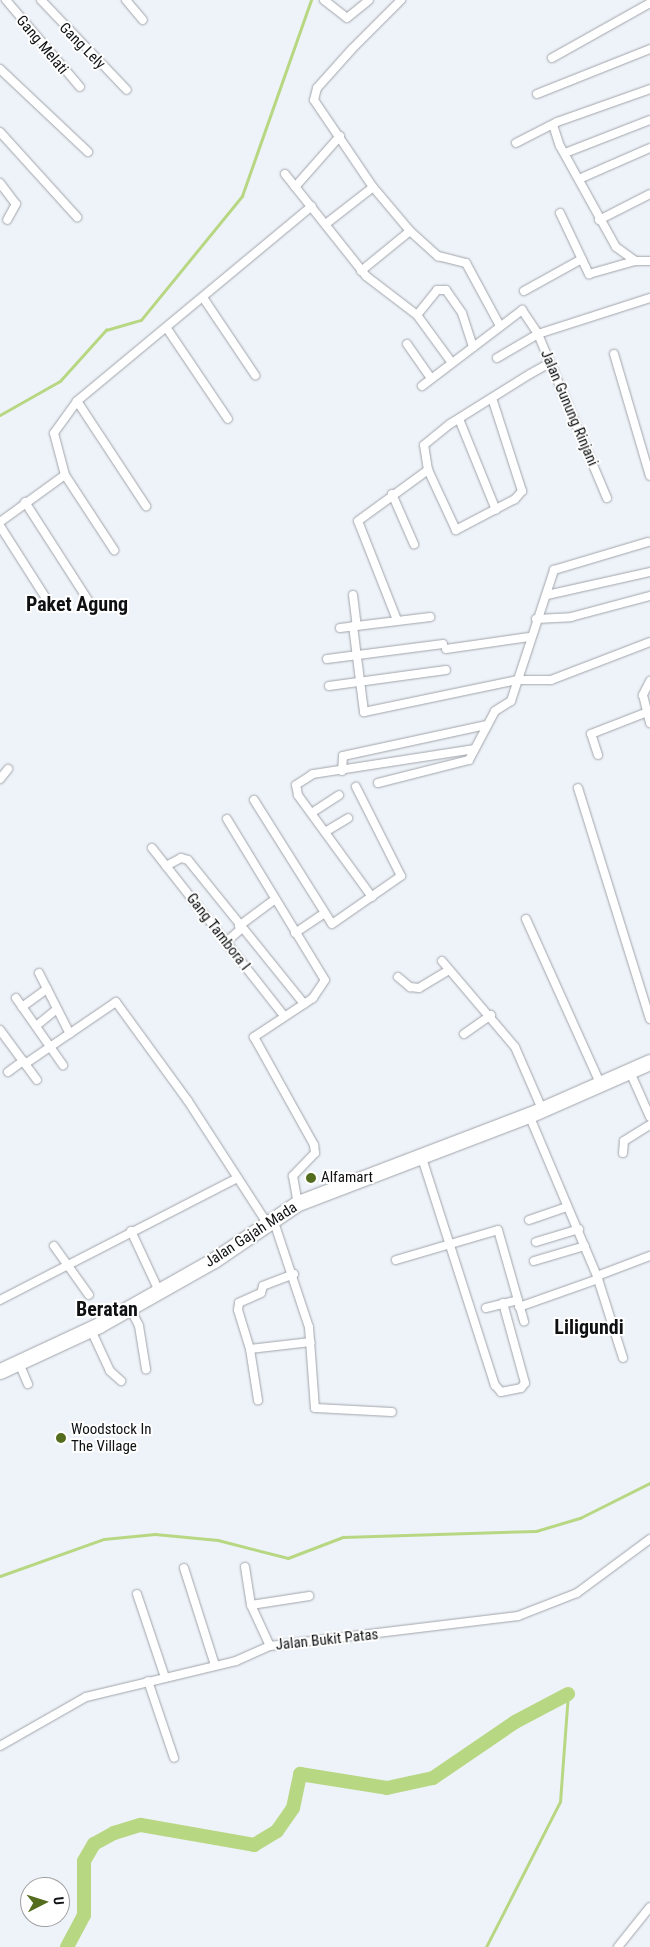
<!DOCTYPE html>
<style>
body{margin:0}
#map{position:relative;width:650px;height:1947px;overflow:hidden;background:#eef3f9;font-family:"Roboto Condensed",sans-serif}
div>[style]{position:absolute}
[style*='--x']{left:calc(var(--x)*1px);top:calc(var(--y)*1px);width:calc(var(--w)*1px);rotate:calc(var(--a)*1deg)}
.stream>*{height:2.5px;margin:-1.25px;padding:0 1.25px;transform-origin:1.25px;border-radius:1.25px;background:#b8d783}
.river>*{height:14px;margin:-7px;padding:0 7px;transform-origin:7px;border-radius:7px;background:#b8d783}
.roads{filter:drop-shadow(0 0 1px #a0a4aa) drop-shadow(0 0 1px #a0a4aa)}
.street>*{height:8px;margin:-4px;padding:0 4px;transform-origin:4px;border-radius:4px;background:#fff}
.highway>*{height:15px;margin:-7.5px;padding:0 7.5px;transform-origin:7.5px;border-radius:7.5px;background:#fff}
.dots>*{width:14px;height:14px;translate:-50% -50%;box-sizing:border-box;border:2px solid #fff;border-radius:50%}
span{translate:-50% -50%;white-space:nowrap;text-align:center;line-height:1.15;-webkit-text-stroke:4px #fff;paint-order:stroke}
.street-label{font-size:15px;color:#0f1012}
.poi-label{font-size:15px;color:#0f1012}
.left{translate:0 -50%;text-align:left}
.district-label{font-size:20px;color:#0f1012;font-weight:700}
.north{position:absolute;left:20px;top:1877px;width:50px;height:50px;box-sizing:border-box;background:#fff;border:1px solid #9f9fa0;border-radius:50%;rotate:85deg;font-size:14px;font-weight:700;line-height:20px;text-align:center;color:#0f1012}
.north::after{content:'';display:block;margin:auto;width:18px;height:22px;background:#536c1d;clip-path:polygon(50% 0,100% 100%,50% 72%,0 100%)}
</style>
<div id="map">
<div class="stream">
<div style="--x:0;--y:415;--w:69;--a:-29.5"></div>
<div style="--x:60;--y:381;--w:69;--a:-48"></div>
<div style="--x:106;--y:330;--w:36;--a:-16"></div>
<div style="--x:141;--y:320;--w:160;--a:-50.8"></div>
<div style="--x:242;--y:196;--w:208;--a:-70.6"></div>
<div style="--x:0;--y:1576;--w:110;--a:-19.6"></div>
<div style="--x:104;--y:1539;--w:51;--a:-5.6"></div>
<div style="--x:155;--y:1534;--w:63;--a:5.4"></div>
<div style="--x:218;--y:1540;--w:72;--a:14.4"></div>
<div style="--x:288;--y:1558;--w:59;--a:-20.9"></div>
<div style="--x:343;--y:1537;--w:193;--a:-1.8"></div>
<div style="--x:536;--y:1531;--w:46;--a:-16.5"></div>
<div style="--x:580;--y:1518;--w:78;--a:-26.6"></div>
<div style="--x:486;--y:1947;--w:163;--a:-63"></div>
<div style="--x:560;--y:1802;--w:108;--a:-85.8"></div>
</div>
<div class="river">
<div style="--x:67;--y:1947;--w:36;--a:-62"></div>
<div style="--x:84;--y:1915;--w:54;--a:-90"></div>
<div style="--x:84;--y:1861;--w:20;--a:-60"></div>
<div style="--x:94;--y:1844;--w:23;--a:-29"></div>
<div style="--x:114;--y:1833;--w:28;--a:-17"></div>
<div style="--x:141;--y:1825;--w:115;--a:10"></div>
<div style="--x:254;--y:1845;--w:27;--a:-31"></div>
<div style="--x:277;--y:1831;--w:28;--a:-55"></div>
<div style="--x:293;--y:1808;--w:35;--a:-78"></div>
<div style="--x:300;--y:1774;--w:88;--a:9.1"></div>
<div style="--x:387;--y:1788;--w:47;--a:-12.3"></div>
<div style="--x:433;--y:1778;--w:99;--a:-34.3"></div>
<div style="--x:515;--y:1722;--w:60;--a:-27.8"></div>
</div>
<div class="roads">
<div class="street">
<div style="--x:6;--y:0;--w:114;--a:49.6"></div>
<div style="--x:41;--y:0;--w:124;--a:46.3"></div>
<div style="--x:126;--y:0;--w:26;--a:50"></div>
<div style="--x:324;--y:0;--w:29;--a:38"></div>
<div style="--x:347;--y:18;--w:28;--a:-39"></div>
<div style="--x:401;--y:0;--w:69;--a:135"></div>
<div style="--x:352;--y:49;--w:52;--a:131.9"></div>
<div style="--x:317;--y:88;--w:12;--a:104"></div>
<div style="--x:314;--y:100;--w:105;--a:55.9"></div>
<div style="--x:373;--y:187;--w:57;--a:49.9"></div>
<div style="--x:410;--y:231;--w:38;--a:42"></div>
<div style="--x:438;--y:256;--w:29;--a:14"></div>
<div style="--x:466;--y:263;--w:72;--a:61.6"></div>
<div style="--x:552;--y:58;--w:112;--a:-29.3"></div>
<div style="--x:0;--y:69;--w:121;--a:43.3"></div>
<div style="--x:537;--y:94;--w:122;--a:-21.7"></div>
<div style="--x:553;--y:125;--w:22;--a:72"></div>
<div style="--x:560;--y:146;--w:115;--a:61"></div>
<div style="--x:616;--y:247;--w:24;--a:36"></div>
<div style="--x:635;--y:261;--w:15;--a:0"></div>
<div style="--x:0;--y:132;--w:115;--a:47.8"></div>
<div style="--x:516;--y:143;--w:46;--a:-27.1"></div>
<div style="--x:557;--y:122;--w:99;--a:-19.5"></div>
<div style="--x:565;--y:153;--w:91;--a:-21.2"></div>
<div style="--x:285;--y:174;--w:130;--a:51.5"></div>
<div style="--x:366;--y:276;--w:64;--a:37.4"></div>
<div style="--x:417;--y:315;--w:59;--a:53.9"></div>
<div style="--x:579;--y:179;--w:77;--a:-23.6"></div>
<div style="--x:0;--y:183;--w:26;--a:53"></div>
<div style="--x:16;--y:204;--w:18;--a:119"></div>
<div style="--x:295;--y:187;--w:68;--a:-48.6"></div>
<div style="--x:560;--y:213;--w:68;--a:64.6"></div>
<div style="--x:589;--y:274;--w:48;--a:-15.8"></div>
<div style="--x:599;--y:220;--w:57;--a:-27"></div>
<div style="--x:327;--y:223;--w:58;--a:-38"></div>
<div style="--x:361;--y:271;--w:63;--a:-39.2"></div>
<div style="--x:524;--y:291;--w:66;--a:-28.9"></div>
<div style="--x:204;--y:299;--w:92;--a:56.1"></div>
<div style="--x:417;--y:315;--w:32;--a:-51"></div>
<div style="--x:437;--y:290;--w:9;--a:0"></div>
<div style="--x:446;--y:290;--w:28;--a:55"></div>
<div style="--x:462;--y:313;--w:36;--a:72"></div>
<div style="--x:168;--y:330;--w:107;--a:56"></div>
<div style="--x:407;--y:344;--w:40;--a:55.1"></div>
<div style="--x:614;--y:354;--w:127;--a:73.6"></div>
<div style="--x:497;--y:358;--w:48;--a:-30.3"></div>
<div style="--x:538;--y:334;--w:118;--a:-17.8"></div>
<div style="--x:422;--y:386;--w:126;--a:-37.2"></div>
<div style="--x:522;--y:310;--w:29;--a:56"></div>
<div style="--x:538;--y:334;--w:178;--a:67.2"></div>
<div style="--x:492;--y:398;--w:98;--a:72.1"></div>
<div style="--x:522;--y:491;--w:11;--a:131"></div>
<div style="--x:515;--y:499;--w:67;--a:152.3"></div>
<div style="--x:456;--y:530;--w:66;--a:-115"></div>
<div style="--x:428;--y:470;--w:25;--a:-99"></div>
<div style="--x:424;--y:445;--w:33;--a:-39"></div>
<div style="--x:450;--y:424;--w:94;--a:-32"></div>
<div style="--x:530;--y:374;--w:21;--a:-29"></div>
<div style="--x:77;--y:401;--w:126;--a:56.7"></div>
<div style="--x:459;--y:419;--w:98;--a:67.9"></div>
<div style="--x:65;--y:475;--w:90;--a:56.8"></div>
<div style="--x:392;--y:494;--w:55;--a:66.3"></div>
<div style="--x:25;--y:502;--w:117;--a:57.3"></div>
<div style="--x:0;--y:522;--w:80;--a:-35.9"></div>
<div style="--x:65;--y:475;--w:43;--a:-104.7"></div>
<div style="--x:54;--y:433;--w:39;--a:-54"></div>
<div style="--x:77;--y:401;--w:305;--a:-39.7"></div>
<div style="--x:0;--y:526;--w:91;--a:57.5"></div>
<div style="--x:353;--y:595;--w:31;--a:83"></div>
<div style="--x:547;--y:595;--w:106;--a:-12.6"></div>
<div style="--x:536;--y:619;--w:35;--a:-3"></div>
<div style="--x:571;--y:617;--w:82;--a:-14.9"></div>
<div style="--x:397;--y:620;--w:106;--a:-111.5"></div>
<div style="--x:358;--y:521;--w:87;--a:-36.1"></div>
<div style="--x:353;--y:626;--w:87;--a:82.7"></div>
<div style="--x:364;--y:712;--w:156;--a:-11.8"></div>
<div style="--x:517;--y:680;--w:34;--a:0"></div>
<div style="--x:551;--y:680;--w:106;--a:-21"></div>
<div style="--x:340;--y:628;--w:91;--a:-7"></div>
<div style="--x:446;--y:649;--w:84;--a:-8.2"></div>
<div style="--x:327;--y:659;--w:117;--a:-7.4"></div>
<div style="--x:650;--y:681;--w:16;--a:117"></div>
<div style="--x:643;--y:695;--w:29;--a:76"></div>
<div style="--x:329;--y:686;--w:118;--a:-7.8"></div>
<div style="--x:598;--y:755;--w:22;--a:-108"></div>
<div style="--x:591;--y:734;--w:63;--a:-21.3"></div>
<div style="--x:342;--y:771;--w:15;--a:-86"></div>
<div style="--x:343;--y:756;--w:146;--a:-12.2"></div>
<div style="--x:0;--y:779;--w:13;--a:-51"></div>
<div style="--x:378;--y:783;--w:94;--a:-14.2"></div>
<div style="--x:469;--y:760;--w:55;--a:-62"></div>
<div style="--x:495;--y:711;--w:19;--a:-32"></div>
<div style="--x:511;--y:701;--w:138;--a:-71.8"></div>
<div style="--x:554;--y:570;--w:98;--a:-16.6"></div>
<div style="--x:578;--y:788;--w:242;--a:72.7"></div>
<div style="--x:254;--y:800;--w:146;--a:57.8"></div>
<div style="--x:332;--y:924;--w:84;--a:-34.8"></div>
<div style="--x:401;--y:876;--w:100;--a:-116.8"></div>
<div style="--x:313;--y:812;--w:31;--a:-33"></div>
<div style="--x:227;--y:819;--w:188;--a:58.7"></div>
<div style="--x:325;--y:980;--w:22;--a:124"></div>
<div style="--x:313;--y:998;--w:71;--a:146.5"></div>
<div style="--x:254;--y:1037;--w:124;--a:60.9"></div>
<div style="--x:314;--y:1145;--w:8;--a:83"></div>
<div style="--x:315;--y:1153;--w:32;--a:134"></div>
<div style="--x:293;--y:1176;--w:27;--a:80"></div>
<div style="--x:325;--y:832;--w:27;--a:-31"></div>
<div style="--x:152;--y:848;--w:214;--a:51.8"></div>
<div style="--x:166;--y:866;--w:17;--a:-28"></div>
<div style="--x:181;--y:858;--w:7;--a:16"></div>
<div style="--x:188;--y:860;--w:185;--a:51.1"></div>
<div style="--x:372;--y:897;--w:126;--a:-126"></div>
<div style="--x:298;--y:795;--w:10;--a:-101"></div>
<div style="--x:296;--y:785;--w:20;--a:-33"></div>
<div style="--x:313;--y:774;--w:163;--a:-8.8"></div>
<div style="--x:526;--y:919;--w:182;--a:65.7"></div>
<div style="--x:239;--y:926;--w:44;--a:-36.6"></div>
<div style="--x:295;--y:933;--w:32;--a:-34"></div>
<div style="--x:226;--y:942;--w:20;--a:-41"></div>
<div style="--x:442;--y:961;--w:113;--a:49.7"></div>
<div style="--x:515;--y:1047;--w:68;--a:66.5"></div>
<div style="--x:39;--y:973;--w:68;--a:63.1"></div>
<div style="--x:398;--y:977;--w:16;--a:40"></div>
<div style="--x:410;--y:987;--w:9;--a:6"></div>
<div style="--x:419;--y:988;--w:35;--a:-31"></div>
<div style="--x:16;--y:998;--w:82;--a:55"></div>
<div style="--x:22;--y:1007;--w:31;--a:-36"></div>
<div style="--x:36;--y:1026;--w:27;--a:-39"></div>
<div style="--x:0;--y:1030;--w:62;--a:53.5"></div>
<div style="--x:464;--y:1034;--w:33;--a:-35"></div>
<div style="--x:25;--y:1064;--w:110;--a:-34.3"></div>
<div style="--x:116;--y:1002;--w:122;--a:54"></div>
<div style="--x:188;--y:1101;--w:145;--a:57.1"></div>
<div style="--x:8;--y:1072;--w:19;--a:-36"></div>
<div style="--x:630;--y:1072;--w:49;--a:66"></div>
<div style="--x:529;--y:1115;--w:175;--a:67.1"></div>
<div style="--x:597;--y:1276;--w:86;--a:72.4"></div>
<div style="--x:623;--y:1153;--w:12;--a:-85"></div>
<div style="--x:624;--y:1141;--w:31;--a:-32"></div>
<div style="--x:421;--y:1155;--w:242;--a:72.2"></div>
<div style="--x:495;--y:1385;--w:9;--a:49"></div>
<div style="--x:501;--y:1392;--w:20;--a:-11"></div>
<div style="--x:521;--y:1388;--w:6;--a:-51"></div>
<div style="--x:525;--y:1383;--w:83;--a:-105.4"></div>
<div style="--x:273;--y:1219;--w:114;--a:71.6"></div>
<div style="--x:309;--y:1327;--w:81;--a:85.8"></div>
<div style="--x:315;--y:1408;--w:77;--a:3"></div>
<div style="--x:529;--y:1220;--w:40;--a:-18.9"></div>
<div style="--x:131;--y:1231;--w:66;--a:65"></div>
<div style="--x:536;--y:1242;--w:45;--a:-16.8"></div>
<div style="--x:54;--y:1246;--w:60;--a:54.5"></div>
<div style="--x:396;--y:1260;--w:106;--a:-16.4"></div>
<div style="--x:498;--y:1230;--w:95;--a:74.1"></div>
<div style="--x:534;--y:1261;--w:53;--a:-16.4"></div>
<div style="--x:294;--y:1274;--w:33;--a:159"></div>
<div style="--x:263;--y:1286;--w:7;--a:106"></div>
<div style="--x:261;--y:1293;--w:24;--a:156"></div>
<div style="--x:239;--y:1303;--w:7;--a:98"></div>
<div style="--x:238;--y:1310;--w:41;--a:72.9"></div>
<div style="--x:250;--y:1349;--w:61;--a:-6.5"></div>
<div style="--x:597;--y:1276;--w:57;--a:-20.7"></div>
<div style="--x:0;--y:1300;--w:267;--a:-27.2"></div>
<div style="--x:519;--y:1307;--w:84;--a:-19.5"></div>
<div style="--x:130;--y:1308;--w:20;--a:63"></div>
<div style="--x:139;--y:1326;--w:44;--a:80.8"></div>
<div style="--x:486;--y:1308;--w:33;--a:-14"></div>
<div style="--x:91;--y:1330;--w:45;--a:65.1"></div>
<div style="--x:110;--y:1371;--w:15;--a:42"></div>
<div style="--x:250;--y:1349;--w:52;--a:81.1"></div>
<div style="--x:19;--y:1363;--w:23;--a:67"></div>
<div style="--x:245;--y:1567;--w:38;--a:81"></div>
<div style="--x:251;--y:1605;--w:45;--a:65.1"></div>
<div style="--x:184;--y:1568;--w:102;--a:72.3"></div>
<div style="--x:137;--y:1594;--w:88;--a:71.4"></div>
<div style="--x:251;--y:1605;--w:59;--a:-8.8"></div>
<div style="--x:148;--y:1681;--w:81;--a:71.3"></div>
<div style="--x:0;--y:1746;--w:99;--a:-29.7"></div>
<div style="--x:86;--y:1697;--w:154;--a:-13.5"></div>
<div style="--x:236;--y:1661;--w:37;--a:-24"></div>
<div style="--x:270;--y:1646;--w:250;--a:-6.9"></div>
<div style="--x:518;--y:1616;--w:63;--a:-21.3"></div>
<div style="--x:577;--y:1593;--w:91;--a:-36.5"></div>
<div style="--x:618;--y:1947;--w:51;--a:-51.3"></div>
</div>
<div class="highway">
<div style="--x:0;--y:1371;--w:109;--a:-24.9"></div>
<div style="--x:99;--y:1325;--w:132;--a:-29.5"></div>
<div style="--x:214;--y:1260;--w:102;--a:-34.2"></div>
<div style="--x:298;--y:1203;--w:247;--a:-20.9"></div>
<div style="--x:529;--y:1115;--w:132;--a:-23.7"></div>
</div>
</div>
<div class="dots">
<div style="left:311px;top:1178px;background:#536c1d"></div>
<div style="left:61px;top:1438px;background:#536c1d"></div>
</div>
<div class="street-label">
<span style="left:42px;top:45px;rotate:50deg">Gang Melati</span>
<span style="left:82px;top:46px;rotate:45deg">Gang Lely</span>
<span style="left:569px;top:408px;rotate:67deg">Jalan Gunung Rinjani</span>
<span style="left:218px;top:932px;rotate:52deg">Gang Tambora I</span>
<span style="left:251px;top:1235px;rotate:-33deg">Jalan Gajah Mada</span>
<span style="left:327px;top:1640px;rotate:-6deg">Jalan Bukit Patas</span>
</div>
<div class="poi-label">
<span class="left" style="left:321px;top:1178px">Alfamart</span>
<span class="left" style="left:71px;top:1438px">Woodstock In<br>The Village</span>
</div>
<div class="district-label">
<span style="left:77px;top:604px">Paket Agung</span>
<span style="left:107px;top:1309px">Beratan</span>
<span style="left:589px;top:1327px">Liligundi</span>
</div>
<div class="north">U</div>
</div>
